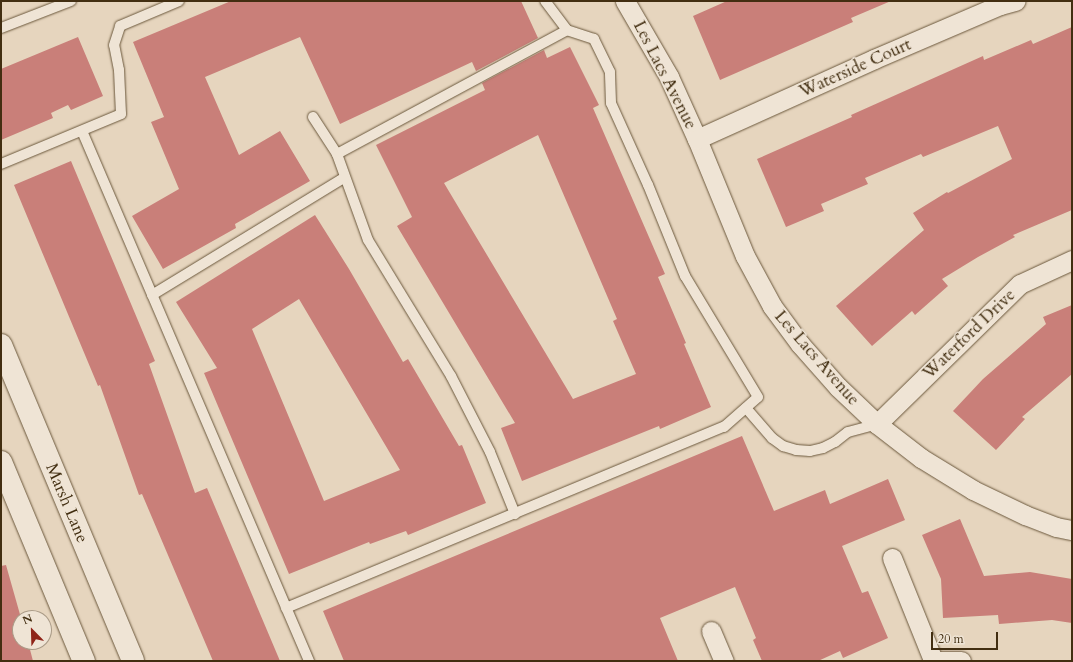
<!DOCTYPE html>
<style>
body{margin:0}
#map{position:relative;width:1073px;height:662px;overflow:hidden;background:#e6d5be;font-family:Cardo,serif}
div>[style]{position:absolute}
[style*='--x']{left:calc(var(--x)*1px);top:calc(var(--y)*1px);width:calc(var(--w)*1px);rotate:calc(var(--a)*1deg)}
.building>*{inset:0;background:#c97f79}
.roads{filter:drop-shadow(0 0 1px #6b583c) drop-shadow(0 0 1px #6b583c)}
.lane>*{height:10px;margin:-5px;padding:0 5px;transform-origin:5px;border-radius:5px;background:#efe4d5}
.street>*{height:19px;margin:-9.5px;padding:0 9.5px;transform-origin:9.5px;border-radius:9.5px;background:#efe4d5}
.secondary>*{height:22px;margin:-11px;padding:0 11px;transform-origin:11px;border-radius:11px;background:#efe4d5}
span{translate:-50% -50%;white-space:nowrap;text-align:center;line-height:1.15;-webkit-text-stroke:3px #efe4d5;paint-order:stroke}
.street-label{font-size:17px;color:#422e11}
.frame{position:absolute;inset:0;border:2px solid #422e11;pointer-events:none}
.north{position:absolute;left:12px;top:610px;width:40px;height:40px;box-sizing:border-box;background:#efe4d5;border:1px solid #aa9b87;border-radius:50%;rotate:337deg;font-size:11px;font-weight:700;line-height:16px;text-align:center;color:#422e11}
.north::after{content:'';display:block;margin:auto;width:14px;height:18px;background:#8f2418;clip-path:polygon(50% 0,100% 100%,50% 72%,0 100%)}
.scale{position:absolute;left:931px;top:632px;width:67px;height:18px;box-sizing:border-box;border:2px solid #422e11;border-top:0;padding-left:5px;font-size:12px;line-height:14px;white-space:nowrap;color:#422e11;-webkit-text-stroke:3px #efe4d5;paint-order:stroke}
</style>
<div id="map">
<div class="building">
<div style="clip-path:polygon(231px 1px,521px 1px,538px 38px,476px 71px,472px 62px,340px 124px,300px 37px,205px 77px,239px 155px,280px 131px,310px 181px,235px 224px,236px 228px,163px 269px,132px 216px,179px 189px,151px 122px,164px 117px,133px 42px)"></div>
<div style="clip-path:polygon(727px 1px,891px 1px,851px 18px,853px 22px,720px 80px,693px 16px)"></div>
<div style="clip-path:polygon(1072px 27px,1072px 210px,1013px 235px,1015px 237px,978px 257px,942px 279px,948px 286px,915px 315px,912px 311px,872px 346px,836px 306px,924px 230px,913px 213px,947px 192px,948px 193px,1012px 159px,998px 126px,923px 157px,921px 154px,865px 178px,868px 184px,821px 204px,824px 211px,786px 227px,757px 159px,852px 117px,851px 115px,983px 56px,984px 60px,1031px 40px,1033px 44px)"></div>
<div style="clip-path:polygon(78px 37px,103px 96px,71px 110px,68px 105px,51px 113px,53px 118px,1px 140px,1px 69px)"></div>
<div style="clip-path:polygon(evenodd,570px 47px,599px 105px,593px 108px,665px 274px,658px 277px,686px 343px,684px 344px,711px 407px,660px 429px,659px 426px,522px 481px,501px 428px,515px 423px,397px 226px,412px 217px,376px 145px,485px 90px,482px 83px,544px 50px,547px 58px,570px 47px,538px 135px,617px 319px,613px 321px,636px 374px,573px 399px,444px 183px,538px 135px)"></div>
<div style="clip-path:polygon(71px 161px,155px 361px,149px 364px,195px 493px,207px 488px,280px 661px,213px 661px,142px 494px,139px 495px,100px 385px,98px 386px,14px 185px)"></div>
<div style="clip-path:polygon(evenodd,315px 215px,349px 269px,403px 362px,408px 359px,459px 446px,462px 445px,486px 503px,408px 535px,406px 531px,370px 544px,369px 542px,289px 574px,204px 373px,217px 368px,176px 302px,315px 215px,299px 299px,400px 470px,324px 501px,252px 329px,299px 299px)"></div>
<div style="clip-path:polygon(1072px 305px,1072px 374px,1022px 417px,1025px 419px,996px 450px,953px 411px,983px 379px,1046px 324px,1043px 317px)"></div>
<div style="clip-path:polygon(742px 436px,774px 511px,825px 490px,830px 504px,888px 479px,905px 520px,842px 546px,862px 593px,868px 591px,888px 638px,843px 658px,840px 651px,818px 661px,762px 661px,753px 640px,756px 638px,735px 587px,660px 618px,678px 661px,344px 661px,323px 611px)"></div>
<div style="clip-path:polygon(960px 519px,984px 576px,1030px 572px,1072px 579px,1072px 623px,1052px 620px,999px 624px,998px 615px,943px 618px,941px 579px,922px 535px)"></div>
<div style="clip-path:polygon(6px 565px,21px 618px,20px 642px,28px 642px,33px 661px,1px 661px,1px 566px)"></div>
</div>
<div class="roads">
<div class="lane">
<div style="--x:1;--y:28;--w:75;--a:-21.1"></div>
<div style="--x:313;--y:117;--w:44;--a:57"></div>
<div style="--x:337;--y:154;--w:91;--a:70.2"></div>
<div style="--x:368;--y:240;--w:159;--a:58.6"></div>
<div style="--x:451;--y:376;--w:85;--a:62.8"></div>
<div style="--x:490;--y:452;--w:67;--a:68"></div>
<div style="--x:82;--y:131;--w:577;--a:66.81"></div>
<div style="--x:337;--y:154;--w:261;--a:-28.3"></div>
<div style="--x:1;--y:164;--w:130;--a:-22.6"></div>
<div style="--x:121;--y:114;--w:44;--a:-92.6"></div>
<div style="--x:119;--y:70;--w:25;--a:-101"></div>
<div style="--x:114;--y:45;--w:20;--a:-72"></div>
<div style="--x:120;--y:26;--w:64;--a:-23"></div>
<div style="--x:152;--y:295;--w:225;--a:-31.4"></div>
<div style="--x:746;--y:408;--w:40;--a:49"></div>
<div style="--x:772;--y:438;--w:14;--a:36"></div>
<div style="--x:783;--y:446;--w:14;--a:17"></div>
<div style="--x:796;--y:450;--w:14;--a:4"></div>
<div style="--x:810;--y:451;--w:13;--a:-13"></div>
<div style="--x:823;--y:448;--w:13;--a:-27"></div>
<div style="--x:835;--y:442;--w:16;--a:-38"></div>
<div style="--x:848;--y:432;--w:30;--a:-15"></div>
<div style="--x:286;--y:608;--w:474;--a:-22.5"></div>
<div style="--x:724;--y:427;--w:45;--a:-41.4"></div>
<div style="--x:758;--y:397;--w:141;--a:-121.1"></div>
<div style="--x:685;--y:276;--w:98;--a:-112.1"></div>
<div style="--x:648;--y:185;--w:90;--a:-114.3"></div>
<div style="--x:611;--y:103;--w:31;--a:-92"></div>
<div style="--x:610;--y:72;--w:37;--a:-116"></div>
<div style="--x:594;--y:39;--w:28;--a:-162"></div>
<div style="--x:567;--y:30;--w:36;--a:-127"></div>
</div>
<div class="street">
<div style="--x:625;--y:1;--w:88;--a:59.9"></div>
<div style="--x:669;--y:77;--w:68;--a:65.7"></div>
<div style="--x:697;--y:139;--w:126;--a:67.7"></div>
<div style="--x:745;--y:256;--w:57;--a:61.6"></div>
<div style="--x:772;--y:306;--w:47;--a:53.6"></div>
<div style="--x:800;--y:344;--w:57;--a:48.5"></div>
<div style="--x:838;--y:387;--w:54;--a:43.5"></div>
<div style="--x:877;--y:424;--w:56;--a:37.7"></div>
<div style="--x:921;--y:458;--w:61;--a:31.6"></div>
<div style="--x:973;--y:490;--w:58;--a:25.7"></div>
<div style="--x:1025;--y:515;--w:33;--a:21"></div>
<div style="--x:1056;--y:527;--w:16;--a:11"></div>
<div style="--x:697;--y:139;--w:194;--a:-24.3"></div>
<div style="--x:874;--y:59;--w:137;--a:-23.2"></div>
<div style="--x:1000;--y:5;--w:16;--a:-15"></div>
<div style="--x:877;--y:424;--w:200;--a:-44.4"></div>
<div style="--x:1020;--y:284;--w:57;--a:-24.8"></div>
<div style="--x:892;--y:558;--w:110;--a:68.1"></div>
<div style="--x:711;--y:631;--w:33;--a:67"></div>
<div style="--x:932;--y:661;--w:29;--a:0"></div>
</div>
<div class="secondary">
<div style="--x:1;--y:345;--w:342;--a:67.3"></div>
<div style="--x:1;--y:462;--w:216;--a:67.4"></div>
</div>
</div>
<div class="street-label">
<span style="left:855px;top:68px;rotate:-24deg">Waterside Court</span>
<span style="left:665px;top:75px;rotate:63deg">Les Lacs Avenue</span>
<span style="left:969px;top:334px;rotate:-44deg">Waterford Drive</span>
<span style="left:817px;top:358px;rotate:49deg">Les Lacs Avenue</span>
<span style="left:67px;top:503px;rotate:67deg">Marsh Lane</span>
</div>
<div class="frame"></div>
<div class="north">N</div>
<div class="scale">20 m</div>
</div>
